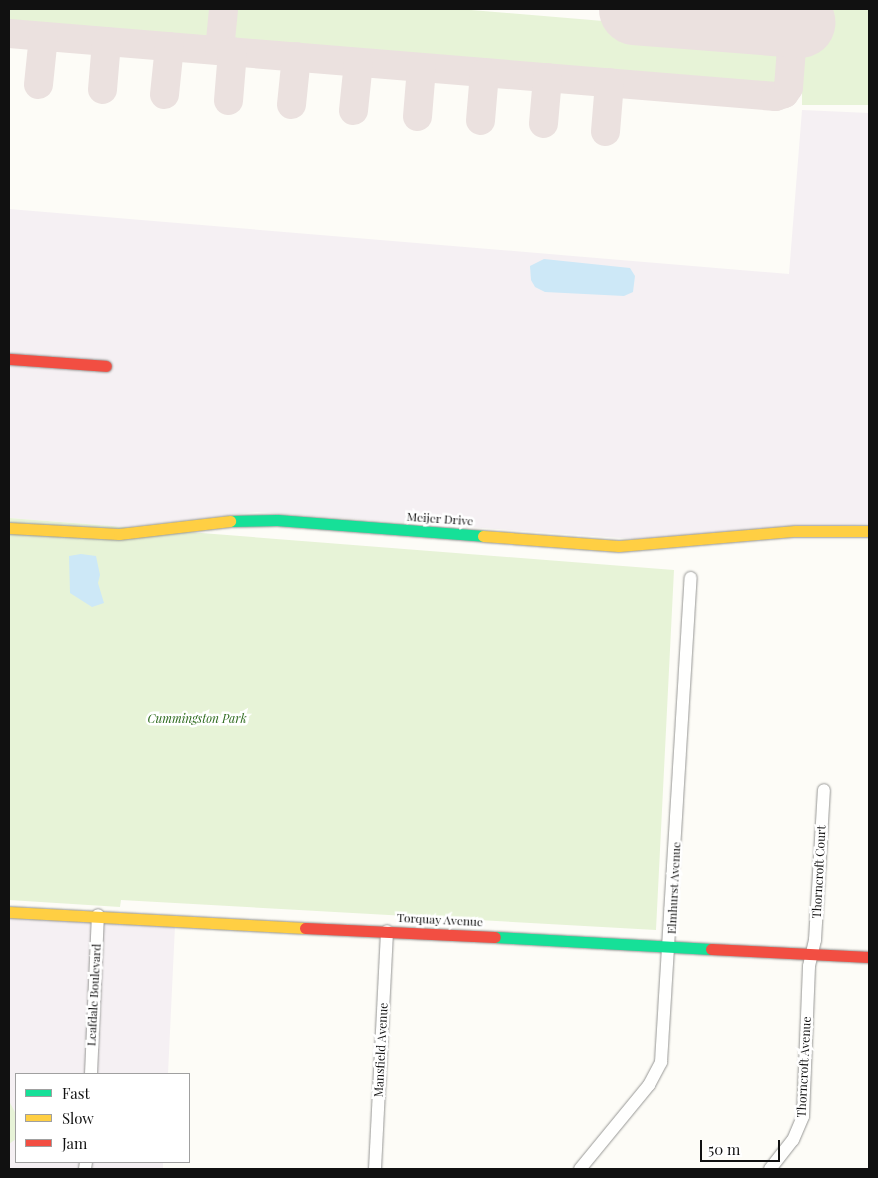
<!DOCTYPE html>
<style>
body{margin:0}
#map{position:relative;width:878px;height:1178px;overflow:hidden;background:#fdfcf7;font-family:"Playfair Display",serif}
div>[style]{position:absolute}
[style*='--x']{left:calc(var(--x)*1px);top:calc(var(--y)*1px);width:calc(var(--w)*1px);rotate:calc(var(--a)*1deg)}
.industrial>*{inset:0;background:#f5f0f3}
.green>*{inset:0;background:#e7f3d7;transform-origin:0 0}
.water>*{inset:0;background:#cde8f7}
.taxiway>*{height:29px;margin:-14.5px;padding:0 14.5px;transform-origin:14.5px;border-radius:14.5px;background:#ebe1df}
.runway>*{height:71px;margin:-35.5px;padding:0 35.5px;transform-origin:35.5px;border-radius:35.5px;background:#ebe1df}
.roads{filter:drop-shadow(0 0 1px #979795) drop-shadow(0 0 1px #979795)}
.street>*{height:12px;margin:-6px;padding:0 6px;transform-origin:6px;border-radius:6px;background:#fffffe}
.fast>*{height:11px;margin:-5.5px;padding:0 5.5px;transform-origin:5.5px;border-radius:5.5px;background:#16e098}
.slow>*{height:11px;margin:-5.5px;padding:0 5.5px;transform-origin:5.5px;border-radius:5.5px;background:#ffcf43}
.jam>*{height:11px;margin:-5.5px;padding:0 5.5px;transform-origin:5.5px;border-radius:5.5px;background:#f24e42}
span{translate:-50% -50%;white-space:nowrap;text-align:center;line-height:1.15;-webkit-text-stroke:5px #fff;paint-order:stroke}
.street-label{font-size:12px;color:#111}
.park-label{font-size:12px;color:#2f6b1f;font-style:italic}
.frame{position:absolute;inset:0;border:10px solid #111;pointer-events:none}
.legend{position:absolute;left:15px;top:1073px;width:175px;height:90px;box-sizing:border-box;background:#fff;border:1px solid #a0a0a0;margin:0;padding:6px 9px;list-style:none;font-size:15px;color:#111}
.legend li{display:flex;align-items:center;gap:10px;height:25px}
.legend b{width:25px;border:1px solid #a0a0a0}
.scale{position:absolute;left:700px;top:1140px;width:80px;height:22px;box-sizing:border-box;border:2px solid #111;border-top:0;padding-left:6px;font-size:15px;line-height:18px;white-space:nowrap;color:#111;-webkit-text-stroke:4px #fff;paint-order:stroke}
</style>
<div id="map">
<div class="industrial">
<div style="clip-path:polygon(802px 110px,869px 113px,869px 524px,635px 539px,257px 512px,125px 527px,9px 518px,9px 209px,789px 274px)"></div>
<div style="clip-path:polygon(9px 918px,175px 926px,168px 1074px,16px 1074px,16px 1162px,163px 1162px,163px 1169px,9px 1169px)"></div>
</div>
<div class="green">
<div style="clip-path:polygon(9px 9px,217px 9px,210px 39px,184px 41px,9px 26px)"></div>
<div style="clip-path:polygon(229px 9px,459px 9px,781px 36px,784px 58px,778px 86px,748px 88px,258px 47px,231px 40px)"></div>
<div style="left:802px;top:9px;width:67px;height:96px"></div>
<div style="clip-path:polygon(9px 518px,674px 570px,656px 930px,121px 900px,120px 907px,9px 900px)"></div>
<div style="clip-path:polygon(9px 1101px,16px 1114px,16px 1139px,9px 1144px)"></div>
</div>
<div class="water">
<div style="clip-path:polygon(544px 259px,630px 268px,635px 276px,633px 292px,624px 296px,545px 292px,535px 287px,531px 280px,530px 266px)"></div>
<div style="clip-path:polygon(81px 554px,96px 556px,100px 575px,98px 583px,104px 603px,92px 607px,70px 593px,69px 556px)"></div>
</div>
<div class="taxiway">
<div style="--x:9;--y:33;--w:769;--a:4.7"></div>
<div style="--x:775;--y:96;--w:9;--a:-18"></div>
<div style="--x:784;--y:93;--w:7;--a:-56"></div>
<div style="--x:788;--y:87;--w:65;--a:-85.6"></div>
<div style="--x:219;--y:50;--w:41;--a:-84.4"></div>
<div style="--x:38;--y:84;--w:48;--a:-84.1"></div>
<div style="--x:102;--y:89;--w:48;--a:-85.2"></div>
<div style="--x:164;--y:94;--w:48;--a:-84.1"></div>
<div style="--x:228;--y:100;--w:49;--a:-85.3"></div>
<div style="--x:291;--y:104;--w:48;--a:-84.1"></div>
<div style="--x:353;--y:110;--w:48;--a:-84.1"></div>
<div style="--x:417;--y:116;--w:49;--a:-85.3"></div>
<div style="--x:480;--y:120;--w:48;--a:-85.2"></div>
<div style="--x:543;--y:123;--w:46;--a:-85"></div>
<div style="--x:605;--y:131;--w:49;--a:-85.3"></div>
</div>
<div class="runway">
<div style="--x:634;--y:9;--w:166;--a:4.5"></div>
</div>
<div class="roads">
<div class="street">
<div style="--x:91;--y:1074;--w:159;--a:-87.5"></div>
<div style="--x:85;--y:1169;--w:7;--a:-82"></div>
<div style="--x:375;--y:1169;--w:238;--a:-87.1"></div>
<div style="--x:580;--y:1169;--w:109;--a:-50.6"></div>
<div style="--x:649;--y:1085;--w:26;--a:-62"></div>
<div style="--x:661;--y:1062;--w:485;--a:-86.5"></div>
<div style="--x:770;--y:1169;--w:37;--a:-52"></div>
<div style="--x:793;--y:1140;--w:26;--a:-67"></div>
<div style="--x:803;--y:1116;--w:150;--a:-87.7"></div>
<div style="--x:809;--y:966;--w:27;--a:-77"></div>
<div style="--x:815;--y:940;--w:150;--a:-86.6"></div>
</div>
<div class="fast">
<div style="--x:230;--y:521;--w:47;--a:-1.2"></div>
<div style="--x:277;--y:520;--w:207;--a:4.4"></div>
<div style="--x:495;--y:937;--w:216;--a:3.2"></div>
</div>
<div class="slow">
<div style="--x:9;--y:528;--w:110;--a:3.1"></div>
<div style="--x:119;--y:534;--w:112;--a:-6.7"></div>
<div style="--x:483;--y:536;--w:136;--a:4.2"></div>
<div style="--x:619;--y:546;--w:177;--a:-4.9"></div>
<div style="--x:795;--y:531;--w:74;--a:0"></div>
<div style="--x:9;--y:912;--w:296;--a:3.1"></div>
</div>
<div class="jam">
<div style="--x:9;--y:359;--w:97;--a:4.1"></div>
<div style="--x:305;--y:928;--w:190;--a:2.7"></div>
<div style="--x:711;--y:949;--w:158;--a:2.9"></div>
</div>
</div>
<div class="street-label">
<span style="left:440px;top:519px;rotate:4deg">Meijer Drive</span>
<span style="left:819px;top:872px;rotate:-87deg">Thorncroft Court</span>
<span style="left:674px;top:888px;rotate:-87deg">Elmhurst Avenue</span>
<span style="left:440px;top:920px;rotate:3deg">Torquay Avenue</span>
<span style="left:94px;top:995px;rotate:-87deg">Leafdale Boulevard</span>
<span style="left:381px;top:1050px;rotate:-87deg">Mansfield Avenue</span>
<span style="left:804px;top:1067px;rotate:-87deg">Thorncroft Avenue</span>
</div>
<div class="park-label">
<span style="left:197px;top:719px">Cummingston Park</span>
</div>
<div class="frame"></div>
<ul class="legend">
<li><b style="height:6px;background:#16e098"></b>Fast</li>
<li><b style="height:6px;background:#ffcf43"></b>Slow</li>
<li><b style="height:6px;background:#f24e42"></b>Jam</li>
</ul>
<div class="scale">50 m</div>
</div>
